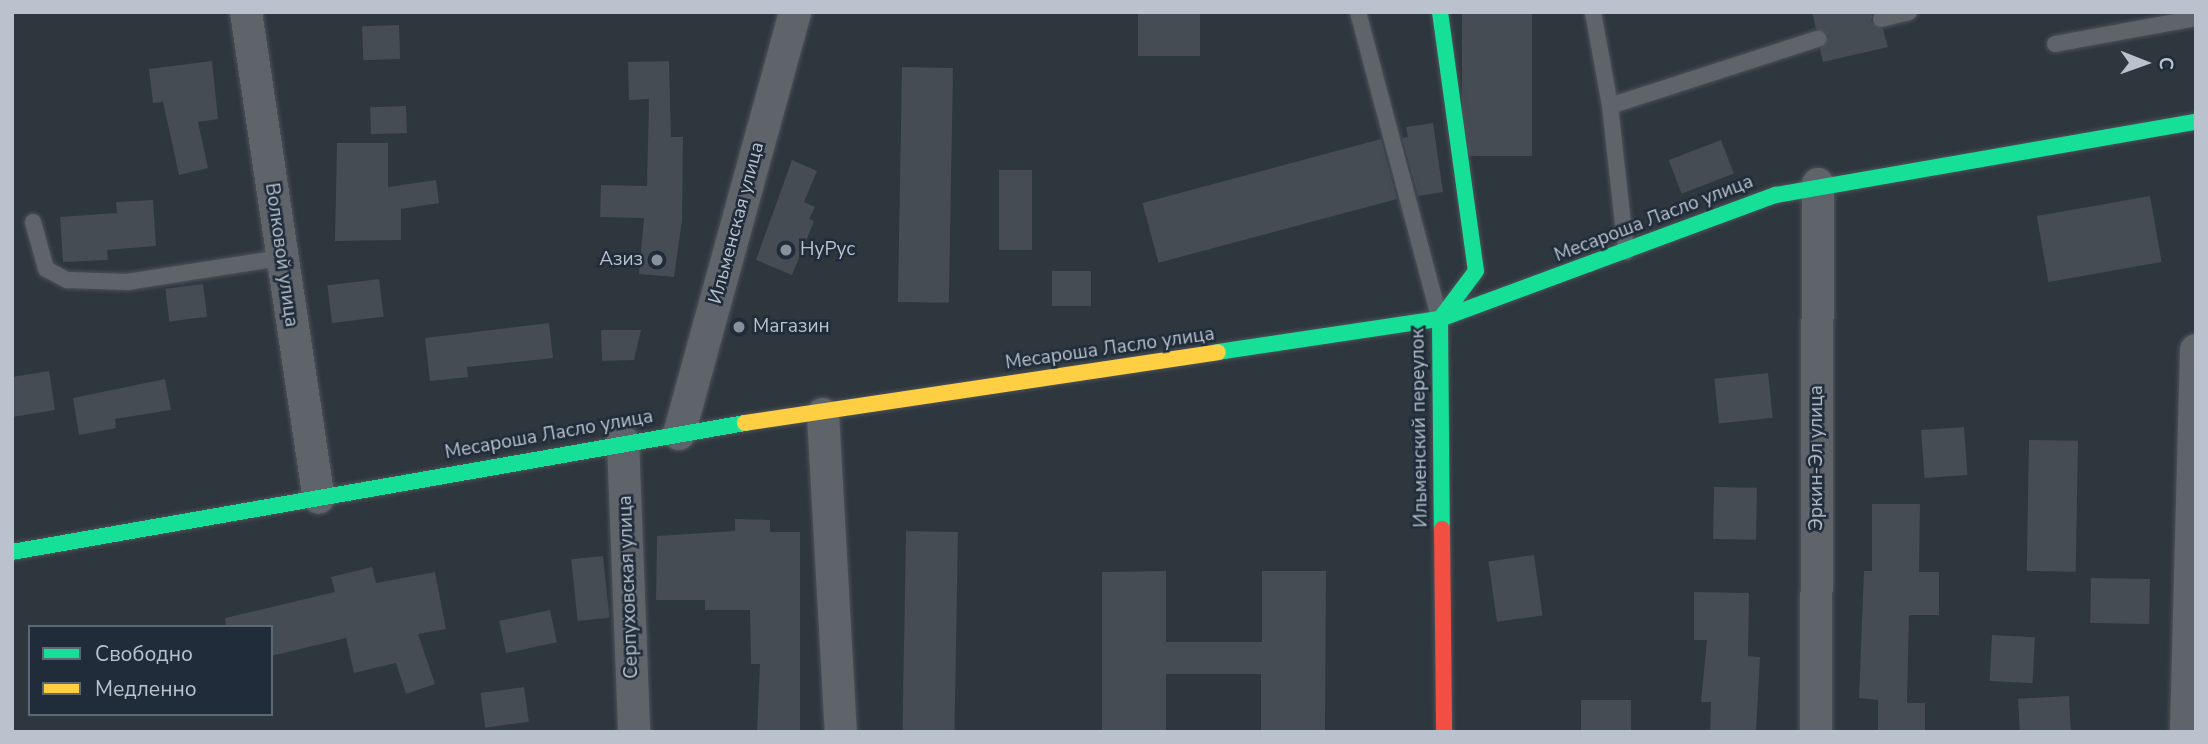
<!DOCTYPE html>
<meta charset="utf-8">
<style>
body{margin:0}
#map{position:relative;width:2208px;height:744px;overflow:hidden;background:#2e363e;font-family:"Nunito Sans",sans-serif}
div>[style]{position:absolute}
[style*='--x']{left:calc(var(--x)*1px);top:calc(var(--y)*1px);width:calc(var(--w)*1px);rotate:calc(var(--a)*1deg)}
.building>*{inset:0;background:#454c53;transform-origin:0 0}
.roads{filter:drop-shadow(0 0 2px #4c5258) drop-shadow(0 0 2px #4c5258)}
.lane>*{height:16px;margin:-8px;padding:0 8px;transform-origin:8px;border-radius:8px;background:#5f646b}
.street>*{height:32px;margin:-16px;padding:0 16px;transform-origin:16px;border-radius:16px;background:#5f646b}
.fast>*{height:16px;margin:-8px;padding:0 8px;transform-origin:8px;border-radius:8px;background:#16e098}
.slow>*{height:16px;margin:-8px;padding:0 8px;transform-origin:8px;border-radius:8px;background:#ffcf43}
.jam>*{height:16px;margin:-8px;padding:0 8px;transform-origin:8px;border-radius:8px;background:#f24e42}
.dots>*{width:19px;height:19px;translate:-50% -50%;box-sizing:border-box;border:4px solid #202c3a;border-radius:50%}
span{translate:-50% -50%;white-space:nowrap;text-align:center;line-height:1.15;-webkit-text-stroke:5px #202c3a;paint-order:stroke}
.street-label{font-size:19px;color:#b9c2cd}
.poi-label{font-size:19px;color:#b9c2cd}
.left{translate:0 -50%;text-align:left}
.right{translate:-100% -50%;text-align:right}
.frame{position:absolute;inset:0;border:14px solid #b9c2cd;pointer-events:none}
.legend{position:absolute;left:28px;top:625px;width:245px;height:91px;box-sizing:border-box;background:#202c3a;border:2px solid #5d6875;margin:0;padding:9px 12px;list-style:none;font-size:21px;color:#b9c2cd}
.legend li{display:flex;align-items:center;gap:14px;height:35px}
.legend b{width:35px;border:2px solid #5d6875}
.north{position:absolute;left:2110px;top:28px;width:70px;height:70px;-webkit-text-stroke:5px #202c3a;paint-order:stroke;rotate:91deg;font-size:19px;font-weight:700;line-height:28px;text-align:center;color:#b9c2cd}
.north::after{content:'';display:block;margin:auto;width:24px;height:32px;background:#b9c2cd;clip-path:polygon(50% 0,100% 100%,50% 72%,0 100%)}
</style>
<div id="map">
<div class="building">
<div style="left:1138px;top:12px;width:62px;height:44px"></div>
<div style="left:1462px;top:12px;width:70px;height:144px"></div>
<div style="clip-path:polygon(1812px 12px,1873px 12px,1871px 22px,1883px 29px,1888px 47px,1823px 62px,1820px 49px,1828px 36px,1816px 29px)"></div>
<div style="left:399px;top:25px;width:34px;height:37px;rotate:88deg"></div>
<div style="clip-path:polygon(212px 61px,218px 119px,198px 122px,208px 168px,179px 175px,163px 102px,153px 103px,149px 69px)"></div>
<div style="clip-path:polygon(669px 61px,671px 137px,683px 137px,682px 220px,674px 277px,639px 274px,644px 218px,600px 217px,601px 185px,647px 186px,649px 99px,629px 100px,628px 62px)"></div>
<div style="left:902px;top:67px;width:51px;height:235px;rotate:1deg"></div>
<div style="left:406px;top:106px;width:27px;height:36px;rotate:88deg"></div>
<div style="clip-path:polygon(1433px 123px,1443px 192px,1418px 196px,1402px 138px,1408px 137px,1406px 127px)"></div>
<div style="left:1381px;top:139px;width:62px;height:247px;rotate:75deg"></div>
<div style="left:1721px;top:140px;width:36px;height:56px;rotate:69deg"></div>
<div style="clip-path:polygon(337px 143px,388px 143px,388px 187px,436px 180px,439px 203px,401px 209px,401px 240px,335px 241px)"></div>
<div style="clip-path:polygon(792px 160px,817px 171px,804px 202px,815px 207px,809px 219px,814px 221px,792px 275px,756px 260px)"></div>
<div style="left:999px;top:170px;width:33px;height:80px"></div>
<div style="left:2150px;top:196px;width:67px;height:115px;rotate:80deg"></div>
<div style="clip-path:polygon(153px 200px,156px 246px,107px 250px,108px 260px,63px 262px,60px 217px,117px 213px,116px 202px)"></div>
<div style="left:1052px;top:271px;width:39px;height:35px"></div>
<div style="left:379px;top:279px;width:38px;height:52px;rotate:83deg"></div>
<div style="left:203px;top:284px;width:33px;height:38px;rotate:83deg"></div>
<div style="clip-path:polygon(549px 323px,553px 358px,467px 367px,468px 377px,430px 381px,425px 338px)"></div>
<div style="clip-path:polygon(601px 330px,641px 330px,634px 360px,602px 361px)"></div>
<div style="clip-path:polygon(49px 371px,55px 410px,12px 417px,12px 377px)"></div>
<div style="left:1768px;top:373px;width:45px;height:54px;rotate:84deg"></div>
<div style="clip-path:polygon(165px 379px,171px 410px,115px 419px,116px 428px,79px 435px,73px 398px)"></div>
<div style="left:1964px;top:427px;width:48px;height:43px;rotate:86deg"></div>
<div style="left:2029px;top:440px;width:49px;height:131px;rotate:1deg"></div>
<div style="left:1714px;top:487px;width:43px;height:52px;rotate:1deg"></div>
<div style="clip-path:polygon(1872px 504px,1920px 504px,1919px 572px,1939px 572px,1939px 615px,1909px 615px,1907px 703px,1925px 703px,1925px 732px,1878px 732px,1878px 700px,1859px 698px,1864px 571px,1872px 571px)"></div>
<div style="clip-path:polygon(735px 519px,770px 520px,770px 532px,800px 532px,800px 732px,757px 732px,760px 664px,751px 664px,750px 610px,705px 610px,705px 600px,656px 600px,657px 536px,735px 531px)"></div>
<div style="left:906px;top:531px;width:52px;height:201px;rotate:1deg"></div>
<div style="left:1534px;top:555px;width:61px;height:46px;rotate:82deg"></div>
<div style="left:603px;top:556px;width:62px;height:32px;rotate:84deg"></div>
<div style="clip-path:polygon(372px 567px,376px 583px,435px 572px,446px 629px,418px 634px,435px 684px,406px 694px,396px 663px,354px 673px,346px 638px,271px 656px,271px 627px,226px 627px,225px 618px,335px 592px,331px 577px)"></div>
<div style="clip-path:polygon(1166px 571px,1166px 642px,1262px 642px,1262px 571px,1326px 571px,1325px 732px,1261px 732px,1261px 674px,1166px 674px,1166px 732px,1102px 732px,1102px 572px)"></div>
<div style="left:2091px;top:578px;width:59px;height:45px;rotate:1deg"></div>
<div style="clip-path:polygon(1694px 592px,1749px 593px,1748px 656px,1760px 657px,1756px 732px,1710px 732px,1711px 702px,1701px 702px,1707px 640px,1694px 640px)"></div>
<div style="left:550px;top:610px;width:33px;height:52px;rotate:78deg"></div>
<div style="left:1992px;top:635px;width:43px;height:46px;rotate:3deg"></div>
<div style="left:524px;top:687px;width:35px;height:44px;rotate:82deg"></div>
<div style="left:2069px;top:696px;width:36px;height:51px;rotate:87deg"></div>
<div style="left:1581px;top:700px;width:50px;height:32px"></div>
</div>
<div class="roads">
<div class="lane">
<div style="--x:1358;--y:12;--w:316;--a:75.1"></div>
<div style="--x:1593;--y:12;--w:96;--a:79.7"></div>
<div style="--x:1610;--y:106;--w:147;--a:83.7"></div>
<div style="--x:1881;--y:19;--w:29;--a:-14"></div>
<div style="--x:2055;--y:44;--w:143;--a:-10.4"></div>
<div style="--x:1610;--y:106;--w:219;--a:-17.9"></div>
<div style="--x:33;--y:222;--w:49;--a:74.5"></div>
<div style="--x:46;--y:269;--w:24;--a:28"></div>
<div style="--x:67;--y:280;--w:60;--a:1.9"></div>
<div style="--x:127;--y:282;--w:156;--a:-8.9"></div>
</div>
<div class="street">
<div style="--x:246;--y:12;--w:491;--a:81.5"></div>
<div style="--x:823;--y:414;--w:319;--a:86.8"></div>
<div style="--x:679;--y:434;--w:438;--a:-74.6"></div>
<div style="--x:623;--y:441;--w:291;--a:87.8"></div>
<div style="--x:1816;--y:732;--w:548;--a:-89.79"></div>
<div style="--x:2186;--y:732;--w:382;--a:-88.5"></div>
</div>
<div class="fast">
<div style="--x:1440;--y:12;--w:261;--a:82.1"></div>
<div style="--x:1476;--y:271;--w:60;--a:126.9"></div>
<div style="--x:1440;--y:319;--w:210;--a:89.5"></div>
<div style="--x:1218;--y:352;--w:224;--a:-8.5"></div>
<div style="--x:1440;--y:319;--w:358;--a:-20.3"></div>
<div style="--x:1776;--y:195;--w:426;--a:-9.9"></div>
<div style="--x:12;--y:552;--w:744;--a:-9.98"></div>
</div>
<div class="slow">
<div style="--x:745;--y:423;--w:478;--a:-8.5"></div>
</div>
<div class="jam">
<div style="--x:1442;--y:529;--w:203;--a:89.4"></div>
</div>
</div>
<div class="dots">
<div style="left:786px;top:250px;background:#88919b"></div>
<div style="left:657px;top:260px;background:#88919b"></div>
<div style="left:739px;top:327px;background:#88919b"></div>
</div>
<div class="street-label">
<span style="left:1654px;top:219px;rotate:-21deg">Месароша Ласло улица</span>
<span style="left:737px;top:223px;rotate:-75deg">Ильменская улица</span>
<span style="left:281px;top:255px;rotate:82deg">Волковой улица</span>
<span style="left:1110px;top:349px;rotate:-8deg">Месароша Ласло улица</span>
<span style="left:1420px;top:428px;rotate:-91deg">Ильменский переулок</span>
<span style="left:549px;top:435px;rotate:-10deg">Месароша Ласло улица</span>
<span style="left:1817px;top:458px;rotate:-90deg">Эркин-Эл улица</span>
<span style="left:629px;top:587px;rotate:-92deg">Серпуховская улица</span>
</div>
<div class="poi-label">
<span class="left" style="left:800px;top:250px">НуРус</span>
<span class="right" style="left:643px;top:260px">Азиз</span>
<span class="left" style="left:753px;top:327px">Магазин</span>
</div>
<div class="frame"></div>
<ul class="legend">
<li><b style="height:9px;background:#16e098"></b>Свободно</li>
<li><b style="height:9px;background:#ffcf43"></b>Медленно</li>
</ul>
<div class="north">С</div>
</div>
